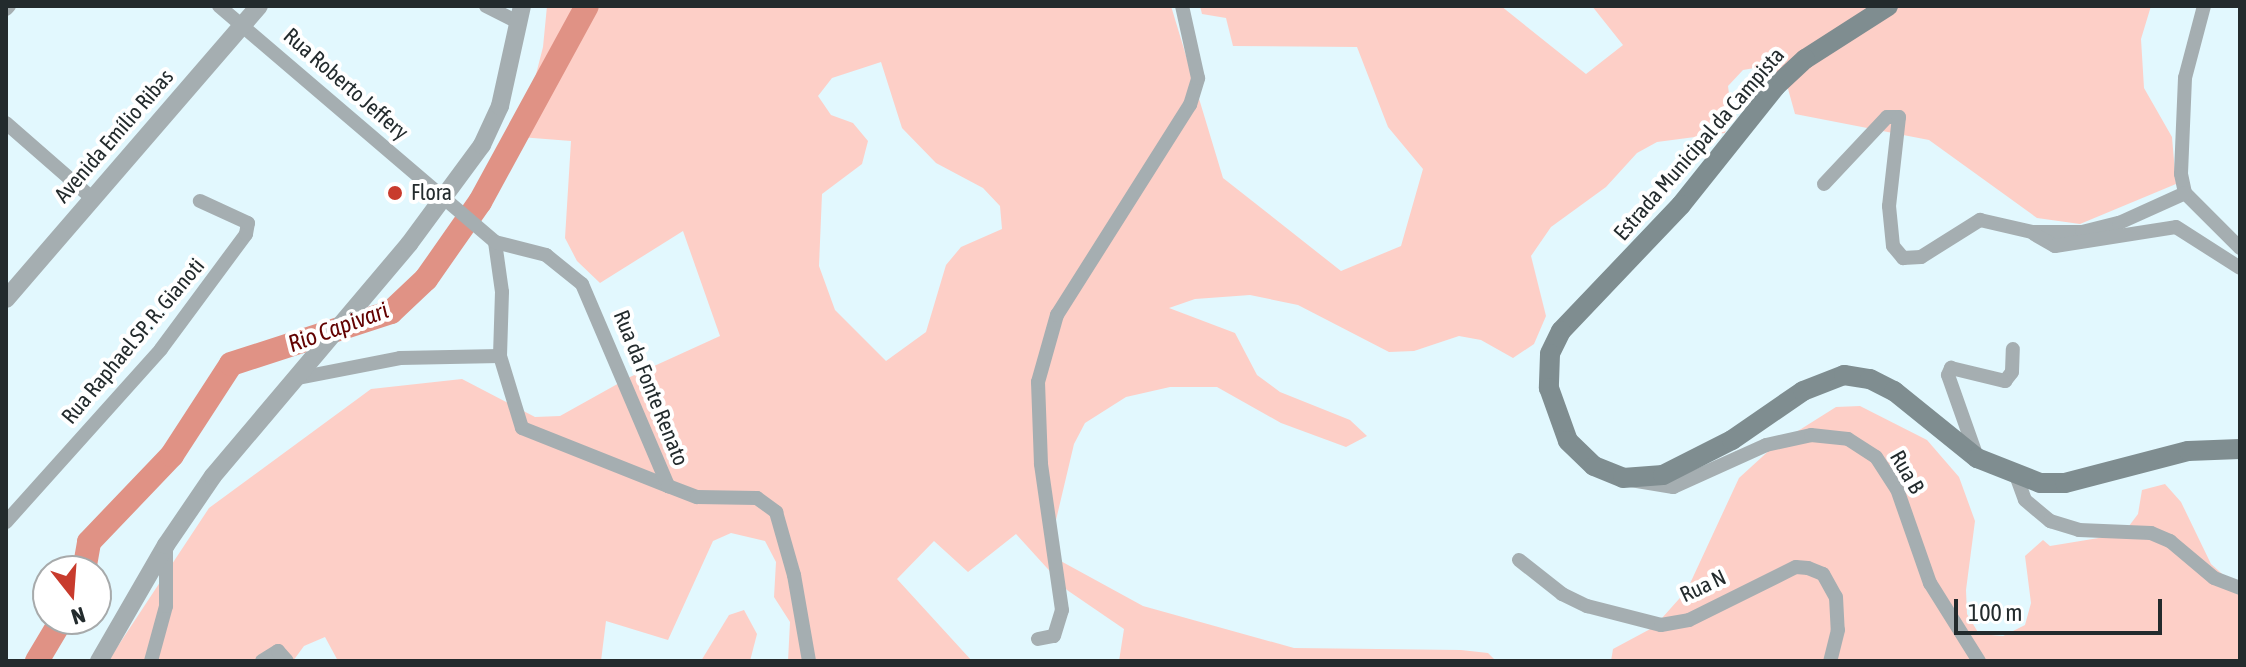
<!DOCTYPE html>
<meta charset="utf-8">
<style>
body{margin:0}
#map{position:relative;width:2246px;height:667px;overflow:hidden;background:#e2f8fe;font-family:"Asap Condensed",sans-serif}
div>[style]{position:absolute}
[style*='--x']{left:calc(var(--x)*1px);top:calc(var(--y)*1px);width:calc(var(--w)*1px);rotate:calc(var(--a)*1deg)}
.green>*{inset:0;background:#fdcfc7}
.river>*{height:24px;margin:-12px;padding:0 12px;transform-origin:12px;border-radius:12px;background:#e09285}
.minor>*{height:14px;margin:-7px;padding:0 7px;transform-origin:7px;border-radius:7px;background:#a5aeb1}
.tertiary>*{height:18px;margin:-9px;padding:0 9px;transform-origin:9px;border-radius:9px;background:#a5aeb1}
.secondary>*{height:20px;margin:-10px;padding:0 10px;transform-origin:10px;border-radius:10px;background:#7f8d90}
.dots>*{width:22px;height:22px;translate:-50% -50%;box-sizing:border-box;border:4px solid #fff;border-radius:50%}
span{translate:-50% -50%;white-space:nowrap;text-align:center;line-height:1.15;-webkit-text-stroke:8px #fff;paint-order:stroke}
.street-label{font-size:22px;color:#232b2d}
.poi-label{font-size:22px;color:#232b2d}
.left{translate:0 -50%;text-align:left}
.water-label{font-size:24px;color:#620100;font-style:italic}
.frame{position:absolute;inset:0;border:8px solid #232b2d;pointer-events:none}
.north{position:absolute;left:32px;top:555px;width:80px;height:80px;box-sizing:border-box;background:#fff;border:2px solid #a7aaab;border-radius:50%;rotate:163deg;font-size:22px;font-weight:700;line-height:32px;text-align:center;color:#232b2d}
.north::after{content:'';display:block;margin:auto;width:28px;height:36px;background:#c83b2d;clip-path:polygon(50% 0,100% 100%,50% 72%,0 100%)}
.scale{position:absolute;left:1954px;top:599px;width:208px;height:36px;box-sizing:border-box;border:4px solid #232b2d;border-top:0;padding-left:10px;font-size:24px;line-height:28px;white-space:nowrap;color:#232b2d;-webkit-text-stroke:6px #fff;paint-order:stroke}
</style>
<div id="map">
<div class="green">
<div style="clip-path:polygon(evenodd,547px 6px,1171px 6px,1223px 178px,1341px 271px,1401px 246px,1423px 169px,1388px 127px,1357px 47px,1233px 46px,1226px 18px,1202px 14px,1200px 6px,1501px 6px,1586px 74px,1623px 45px,1592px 6px,2151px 6px,2141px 39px,2144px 88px,2172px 137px,2176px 184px,2080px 224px,2037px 218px,1929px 140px,1795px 114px,1785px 78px,1766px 66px,1743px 70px,1728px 86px,1731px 109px,1725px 133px,1657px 142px,1637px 153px,1606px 187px,1551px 227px,1531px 256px,1546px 316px,1534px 344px,1513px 358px,1481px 340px,1459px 336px,1414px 351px,1389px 352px,1298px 305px,1250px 295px,1195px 299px,1169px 308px,1235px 333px,1257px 375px,1280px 392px,1350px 420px,1367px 436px,1346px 447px,1281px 423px,1217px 387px,1170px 387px,1126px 397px,1085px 423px,1074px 444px,1052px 537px,1057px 559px,1143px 606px,1294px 648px,1461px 650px,1488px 653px,1496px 661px,1119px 661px,1124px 629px,1067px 590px,1016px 534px,968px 572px,934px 541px,897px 579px,972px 661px,788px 661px,790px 622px,774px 597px,776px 562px,765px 541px,731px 533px,713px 541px,668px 640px,606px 621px,601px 661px,338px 661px,325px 637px,304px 646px,293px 661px,108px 661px,209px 508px,371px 389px,462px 379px,535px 417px,560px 416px,630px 377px,720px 336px,683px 231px,600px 283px,577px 261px,565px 238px,571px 141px,520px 137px,543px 47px,547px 6px,881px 62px,902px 128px,936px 163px,983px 188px,1000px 206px,1002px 229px,961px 247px,946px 265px,926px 332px,886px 361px,835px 310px,819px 266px,822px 194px,862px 164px,868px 141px,853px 123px,831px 115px,818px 96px,832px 78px,881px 62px)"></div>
<div style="clip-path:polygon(1860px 406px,1927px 440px,1959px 477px,1975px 521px,1966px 590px,1967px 614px,1979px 634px,2003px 636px,2025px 625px,2031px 603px,2025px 556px,2043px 540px,2050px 546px,2123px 534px,2138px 514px,2142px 490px,2165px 484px,2181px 502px,2211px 564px,2229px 580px,2240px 580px,2240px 661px,1611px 661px,1613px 649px,1654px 627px,1687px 590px,1739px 478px,1774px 446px,1836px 407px)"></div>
<div style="clip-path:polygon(744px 610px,757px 634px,750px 661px,701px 661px,729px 615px)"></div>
</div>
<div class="river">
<div style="--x:84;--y:571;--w:29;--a:-80"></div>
<div style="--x:89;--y:542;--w:120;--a:-46.3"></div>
<div style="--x:172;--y:455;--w:108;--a:-57"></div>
<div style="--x:231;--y:364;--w:168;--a:-18"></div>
<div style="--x:391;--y:312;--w:48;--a:-43.3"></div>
<div style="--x:426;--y:279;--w:94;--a:-55"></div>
<div style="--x:480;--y:202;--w:223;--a:-61.4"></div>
<div style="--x:37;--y:661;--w:49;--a:-59.2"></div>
</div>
<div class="minor">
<div style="--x:219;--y:6;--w:363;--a:40.5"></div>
<div style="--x:495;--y:242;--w:50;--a:82"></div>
<div style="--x:502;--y:292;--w:64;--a:91.8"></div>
<div style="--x:500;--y:356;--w:75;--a:73"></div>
<div style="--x:522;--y:428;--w:157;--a:21.7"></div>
<div style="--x:486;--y:6;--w:37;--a:27"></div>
<div style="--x:2204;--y:6;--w:74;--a:104.8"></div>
<div style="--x:2185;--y:78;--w:96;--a:92.4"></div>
<div style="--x:2181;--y:174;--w:19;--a:78"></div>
<div style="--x:2185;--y:193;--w:78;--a:45"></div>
<div style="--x:6;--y:9;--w:4;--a:-45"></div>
<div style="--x:6;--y:123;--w:114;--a:41.1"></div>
<div style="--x:1824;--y:184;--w:92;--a:-46.8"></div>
<div style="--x:1887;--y:117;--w:12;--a:0"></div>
<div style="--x:1899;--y:117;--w:90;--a:96.4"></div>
<div style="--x:1889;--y:206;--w:40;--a:84.3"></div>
<div style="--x:1893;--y:246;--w:16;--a:50"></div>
<div style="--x:1903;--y:258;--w:18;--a:-3"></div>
<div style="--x:1921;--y:257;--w:70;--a:-32.1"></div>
<div style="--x:1980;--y:220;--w:53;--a:13"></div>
<div style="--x:2032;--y:232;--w:50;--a:0"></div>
<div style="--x:2082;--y:232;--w:38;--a:-14"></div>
<div style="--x:2119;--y:223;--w:72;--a:-24.4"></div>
<div style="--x:2034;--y:234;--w:24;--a:30"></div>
<div style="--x:2055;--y:246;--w:122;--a:-8.9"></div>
<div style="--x:2176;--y:227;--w:76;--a:32.6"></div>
<div style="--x:495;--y:242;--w:53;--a:14.3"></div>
<div style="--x:546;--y:255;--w:46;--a:38.9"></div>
<div style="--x:582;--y:284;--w:220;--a:66.9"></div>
<div style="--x:668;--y:486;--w:31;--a:21"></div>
<div style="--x:697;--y:497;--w:60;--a:1"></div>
<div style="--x:757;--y:498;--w:24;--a:36"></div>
<div style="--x:776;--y:512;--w:66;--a:74.1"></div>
<div style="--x:794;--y:575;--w:87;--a:80.1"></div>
<div style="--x:293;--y:379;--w:109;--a:-11.1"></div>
<div style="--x:400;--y:358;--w:100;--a:-1.1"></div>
<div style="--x:1977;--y:457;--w:87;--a:-109.5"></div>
<div style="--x:1948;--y:375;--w:8;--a:-67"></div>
<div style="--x:1951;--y:368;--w:56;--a:13.5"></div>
<div style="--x:2005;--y:381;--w:11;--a:-52"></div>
<div style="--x:2012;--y:372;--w:23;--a:-88"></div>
<div style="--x:2017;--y:478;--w:23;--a:70"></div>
<div style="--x:2025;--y:500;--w:33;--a:40"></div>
<div style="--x:2050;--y:521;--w:30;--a:17"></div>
<div style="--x:2079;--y:530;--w:72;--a:2.4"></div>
<div style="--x:2151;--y:533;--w:21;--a:23"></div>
<div style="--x:2170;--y:541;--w:57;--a:40.1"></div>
<div style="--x:2214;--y:578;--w:28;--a:21"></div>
<div style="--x:1631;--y:480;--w:43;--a:9.5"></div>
<div style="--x:1673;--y:487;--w:102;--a:-24.3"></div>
<div style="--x:1766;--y:445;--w:46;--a:-12.5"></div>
<div style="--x:1811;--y:435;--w:37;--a:6"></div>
<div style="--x:1848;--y:439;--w:33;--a:33"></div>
<div style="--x:1876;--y:457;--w:38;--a:57"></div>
<div style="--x:1897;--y:489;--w:100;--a:70.7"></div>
<div style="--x:1930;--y:583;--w:92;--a:57.9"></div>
<div style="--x:6;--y:522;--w:232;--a:-48.1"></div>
<div style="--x:161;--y:349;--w:143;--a:-53.5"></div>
<div style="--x:246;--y:234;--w:11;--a:-80"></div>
<div style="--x:248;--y:223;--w:53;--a:-155.4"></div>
<div style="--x:1519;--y:560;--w:55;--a:38.3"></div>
<div style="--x:1562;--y:594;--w:28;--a:26"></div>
<div style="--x:1587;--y:606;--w:76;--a:14.4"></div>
<div style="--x:1661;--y:625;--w:28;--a:-10"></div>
<div style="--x:1689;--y:620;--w:119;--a:-26.4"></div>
<div style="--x:1796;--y:567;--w:12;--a:5"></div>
<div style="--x:1808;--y:568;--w:16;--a:22"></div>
<div style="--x:1823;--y:574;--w:26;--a:61"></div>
<div style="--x:1836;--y:597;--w:33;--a:87"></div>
<div style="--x:1838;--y:630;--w:32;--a:104"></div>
<div style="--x:1038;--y:639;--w:16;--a:-11"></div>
<div style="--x:1054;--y:636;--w:27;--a:-73"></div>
<div style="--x:1062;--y:610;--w:148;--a:-98.2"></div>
<div style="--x:1041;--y:464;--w:82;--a:-92.1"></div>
<div style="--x:1038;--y:382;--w:70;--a:-74.2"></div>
<div style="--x:1057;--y:315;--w:249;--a:-57.7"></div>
<div style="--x:1190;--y:105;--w:28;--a:-73"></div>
<div style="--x:1198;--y:78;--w:74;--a:-102.5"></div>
<div style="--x:151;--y:661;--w:57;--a:-74.7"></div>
<div style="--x:166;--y:606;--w:58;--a:-90"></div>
<div style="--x:262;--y:661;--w:19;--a:-32"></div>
<div style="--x:278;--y:651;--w:13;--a:48"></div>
</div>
<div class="tertiary">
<div style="--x:6;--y:299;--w:387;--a:-49.2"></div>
<div style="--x:99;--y:661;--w:134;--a:-60"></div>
<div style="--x:166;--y:545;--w:83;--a:-55.7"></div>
<div style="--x:213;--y:476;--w:304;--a:-49.8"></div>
<div style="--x:409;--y:244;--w:123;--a:-53.6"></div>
<div style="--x:482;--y:145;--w:43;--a:-65.2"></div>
<div style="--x:500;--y:106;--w:102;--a:-77.6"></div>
</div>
<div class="secondary">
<div style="--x:1888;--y:6;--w:98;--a:147.4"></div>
<div style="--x:1805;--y:59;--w:40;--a:137"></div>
<div style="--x:1776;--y:86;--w:152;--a:128.6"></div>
<div style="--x:1681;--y:205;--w:174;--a:133.6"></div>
<div style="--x:1561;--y:331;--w:25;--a:116"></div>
<div style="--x:1550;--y:354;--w:34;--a:92"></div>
<div style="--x:1549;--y:388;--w:56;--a:70.3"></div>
<div style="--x:1568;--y:441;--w:36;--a:44"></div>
<div style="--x:1594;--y:466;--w:31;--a:22"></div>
<div style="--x:1623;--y:478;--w:40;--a:-4.3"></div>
<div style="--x:1663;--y:475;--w:77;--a:-26.9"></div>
<div style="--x:1732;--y:440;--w:86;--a:-34.6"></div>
<div style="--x:1803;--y:391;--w:44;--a:-21.3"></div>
<div style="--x:1844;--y:375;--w:26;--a:9"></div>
<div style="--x:1870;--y:379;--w:27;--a:27"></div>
<div style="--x:1894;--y:391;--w:107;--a:38.9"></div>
<div style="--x:1977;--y:458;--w:68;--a:21.6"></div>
<div style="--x:2040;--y:483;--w:25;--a:0"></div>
<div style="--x:2065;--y:483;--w:127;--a:-14.6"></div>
<div style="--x:2188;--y:451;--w:52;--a:-2.2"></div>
</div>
<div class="dots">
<div style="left:395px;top:193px;background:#c83b2d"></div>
</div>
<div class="street-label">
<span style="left:346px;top:84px;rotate:41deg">Rua Roberto Jeffery</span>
<span style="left:114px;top:136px;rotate:-49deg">Avenida Emílio Ribas</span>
<span style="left:1699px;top:144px;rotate:-49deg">Estrada Municipal da Campista</span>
<span style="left:133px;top:341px;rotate:-50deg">Rua Raphael SP. R. Gianoti</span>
<span style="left:651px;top:388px;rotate:68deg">Rua da Fonte Renato</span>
<span style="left:1907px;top:472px;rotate:60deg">Rua B</span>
<span style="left:1703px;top:586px;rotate:-25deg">Rua N</span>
</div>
<div class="poi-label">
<span class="left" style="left:411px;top:193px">Flora</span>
</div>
<div class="water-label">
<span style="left:338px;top:327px;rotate:-20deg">Rio Capivari</span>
</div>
<div class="frame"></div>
<div class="north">N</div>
<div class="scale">100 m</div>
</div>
